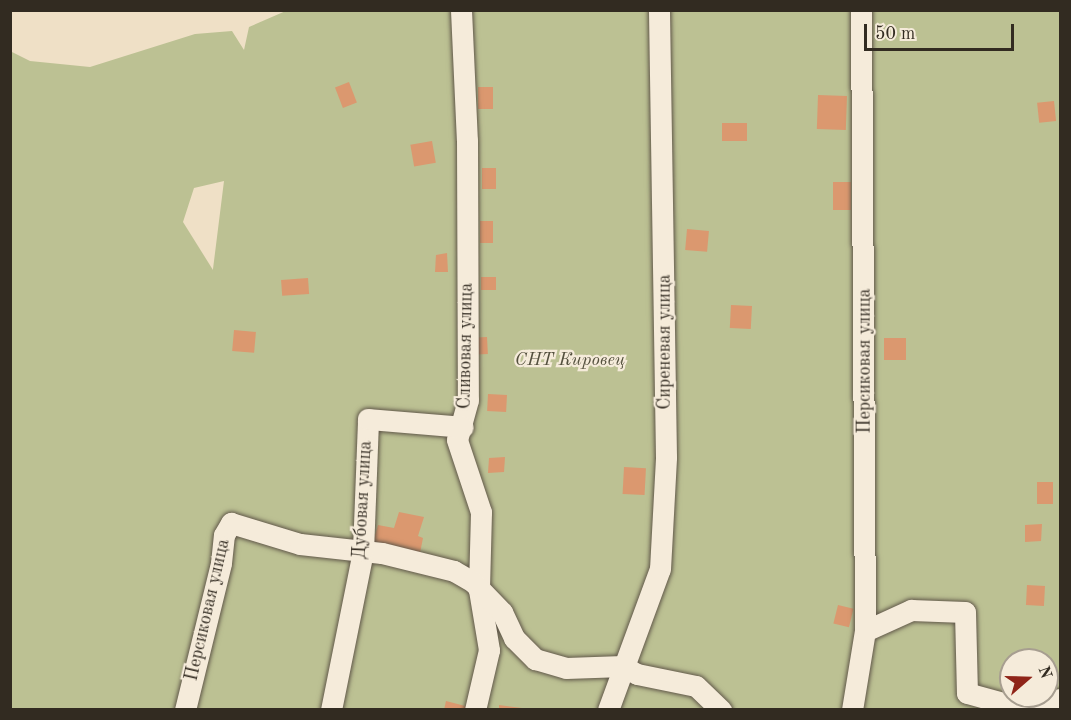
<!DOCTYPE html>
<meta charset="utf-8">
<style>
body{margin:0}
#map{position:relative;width:1071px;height:720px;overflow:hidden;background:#efe0c6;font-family:"Old Standard TT",serif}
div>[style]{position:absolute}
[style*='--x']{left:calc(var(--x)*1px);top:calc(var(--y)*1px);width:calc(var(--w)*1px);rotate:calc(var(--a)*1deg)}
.green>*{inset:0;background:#bcc193}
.building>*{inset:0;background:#db986f;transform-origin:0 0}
.roads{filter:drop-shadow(0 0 2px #61584a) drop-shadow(0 0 2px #61584a)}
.minor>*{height:21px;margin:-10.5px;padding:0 10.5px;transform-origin:10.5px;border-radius:10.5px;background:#f5ebda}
span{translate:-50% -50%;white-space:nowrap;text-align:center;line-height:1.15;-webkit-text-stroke:4.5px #f5ebda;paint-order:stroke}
.street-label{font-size:18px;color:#322b21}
.park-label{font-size:18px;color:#54503e;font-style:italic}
.frame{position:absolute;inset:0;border:12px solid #322b21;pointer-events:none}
.north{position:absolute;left:999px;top:648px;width:60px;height:60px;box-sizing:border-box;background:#f5ebda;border:2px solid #a79e90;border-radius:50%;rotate:70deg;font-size:16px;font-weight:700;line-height:24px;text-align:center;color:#322b21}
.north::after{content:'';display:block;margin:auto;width:21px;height:27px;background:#8f2418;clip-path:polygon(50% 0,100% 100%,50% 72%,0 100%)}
.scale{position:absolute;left:864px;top:24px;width:150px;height:27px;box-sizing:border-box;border:3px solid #322b21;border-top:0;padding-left:8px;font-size:18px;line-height:21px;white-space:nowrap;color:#322b21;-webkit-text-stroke:4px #f5ebda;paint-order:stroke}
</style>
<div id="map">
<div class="green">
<div style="clip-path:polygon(evenodd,288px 10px,1060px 11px,1060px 709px,11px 709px,10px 51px,30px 61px,90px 67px,195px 34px,232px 31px,244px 50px,249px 27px,288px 10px,224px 181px,213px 269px,213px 270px,183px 222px,194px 188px,224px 181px,288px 10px,1011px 660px,1047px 660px,1047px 696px,1011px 696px,1011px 660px)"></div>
</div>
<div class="building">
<div style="left:349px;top:82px;width:22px;height:15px;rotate:69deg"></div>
<div style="left:478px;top:87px;width:15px;height:22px"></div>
<div style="left:847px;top:96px;width:34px;height:29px;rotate:92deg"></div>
<div style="left:1054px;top:101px;width:20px;height:17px;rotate:84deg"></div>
<div style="left:722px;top:123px;width:25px;height:18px"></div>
<div style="left:432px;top:141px;width:22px;height:22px;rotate:80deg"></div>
<div style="left:482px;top:168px;width:14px;height:21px"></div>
<div style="left:833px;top:182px;width:18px;height:28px"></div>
<div style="left:480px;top:221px;width:13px;height:22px"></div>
<div style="left:687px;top:229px;width:22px;height:21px;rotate:5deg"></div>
<div style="clip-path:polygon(447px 253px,448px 272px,435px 272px,436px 255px)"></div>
<div style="left:481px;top:277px;width:15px;height:13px"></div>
<div style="left:308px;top:278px;width:16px;height:27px;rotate:86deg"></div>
<div style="left:731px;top:305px;width:21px;height:23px;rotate:3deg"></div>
<div style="left:234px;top:330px;width:22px;height:21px;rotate:5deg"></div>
<div style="left:487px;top:337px;width:17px;height:11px;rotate:87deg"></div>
<div style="left:884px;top:338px;width:22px;height:22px"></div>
<div style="left:488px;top:394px;width:19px;height:17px;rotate:3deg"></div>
<div style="clip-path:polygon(505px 457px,504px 472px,488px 473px,489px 458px)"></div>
<div style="left:624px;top:467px;width:22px;height:27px;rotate:3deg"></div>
<div style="left:1037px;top:482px;width:16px;height:22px"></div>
<div style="clip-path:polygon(399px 512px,424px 517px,418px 536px,423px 538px,420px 553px,373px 542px,378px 525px,394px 528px)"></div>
<div style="clip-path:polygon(1042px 524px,1041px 541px,1025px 542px,1025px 525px)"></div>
<div style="left:1027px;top:585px;width:18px;height:20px;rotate:3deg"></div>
<div style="left:838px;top:605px;width:16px;height:19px;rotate:14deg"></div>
<div style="clip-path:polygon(446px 701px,469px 707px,469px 710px,444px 710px)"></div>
<div style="clip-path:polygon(499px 705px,522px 708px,522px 710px,499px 710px)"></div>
</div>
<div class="roads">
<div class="minor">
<div style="--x:461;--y:10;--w:130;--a:87.4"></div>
<div style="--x:467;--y:140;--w:260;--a:89.8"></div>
<div style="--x:468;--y:400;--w:41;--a:105.4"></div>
<div style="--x:457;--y:440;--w:76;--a:71.6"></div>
<div style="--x:481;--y:512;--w:78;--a:91.5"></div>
<div style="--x:479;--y:590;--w:61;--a:80.5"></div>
<div style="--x:489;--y:650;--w:62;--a:103.1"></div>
<div style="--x:865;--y:631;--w:51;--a:-24.5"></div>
<div style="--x:911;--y:610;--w:54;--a:2.1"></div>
<div style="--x:965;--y:612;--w:81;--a:88.6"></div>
<div style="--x:967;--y:693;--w:56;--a:15.5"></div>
<div style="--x:1021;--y:708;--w:40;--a:-13"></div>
<div style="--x:185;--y:710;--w:151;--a:-76.2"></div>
<div style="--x:221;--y:563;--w:28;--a:-84"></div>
<div style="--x:224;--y:535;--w:14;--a:-60"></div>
<div style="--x:231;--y:523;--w:72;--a:16.9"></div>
<div style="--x:300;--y:544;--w:82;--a:6.3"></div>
<div style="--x:382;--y:553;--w:74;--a:14"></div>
<div style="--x:454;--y:571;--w:22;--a:30"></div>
<div style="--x:473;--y:582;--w:42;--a:46"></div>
<div style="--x:502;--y:612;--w:29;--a:65"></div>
<div style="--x:514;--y:638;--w:30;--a:45"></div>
<div style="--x:535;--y:659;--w:32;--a:16"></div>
<div style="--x:566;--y:668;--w:57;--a:-2"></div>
<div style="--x:623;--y:666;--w:16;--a:30"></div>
<div style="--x:637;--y:674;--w:60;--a:11.5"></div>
<div style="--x:696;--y:686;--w:35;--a:44"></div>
<div style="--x:331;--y:710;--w:162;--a:-78.6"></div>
<div style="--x:363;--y:551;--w:132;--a:-87.8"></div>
<div style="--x:368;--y:419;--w:95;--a:4.8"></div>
<div style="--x:608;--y:710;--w:150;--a:-69.8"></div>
<div style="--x:660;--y:569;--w:112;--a:-86.9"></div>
<div style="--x:666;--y:457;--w:447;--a:-90.9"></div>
<div style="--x:852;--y:710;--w:80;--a:-80.7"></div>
<div style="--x:865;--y:631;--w:621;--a:-90.37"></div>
</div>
</div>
<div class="street-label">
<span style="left:665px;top:342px;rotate:-90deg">Сиреневая улица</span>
<span style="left:466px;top:346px;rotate:-89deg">Сливовая улица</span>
<span style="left:865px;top:361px;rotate:-90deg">Персиковая улица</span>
<span style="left:363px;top:500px;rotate:-87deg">Дубовая улица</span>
<span style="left:208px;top:610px;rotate:-77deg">Персиковая улица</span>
</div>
<div class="park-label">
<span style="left:570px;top:360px">СНТ Кировец</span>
</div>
<div class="frame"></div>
<div class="north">N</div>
<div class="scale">50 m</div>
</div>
